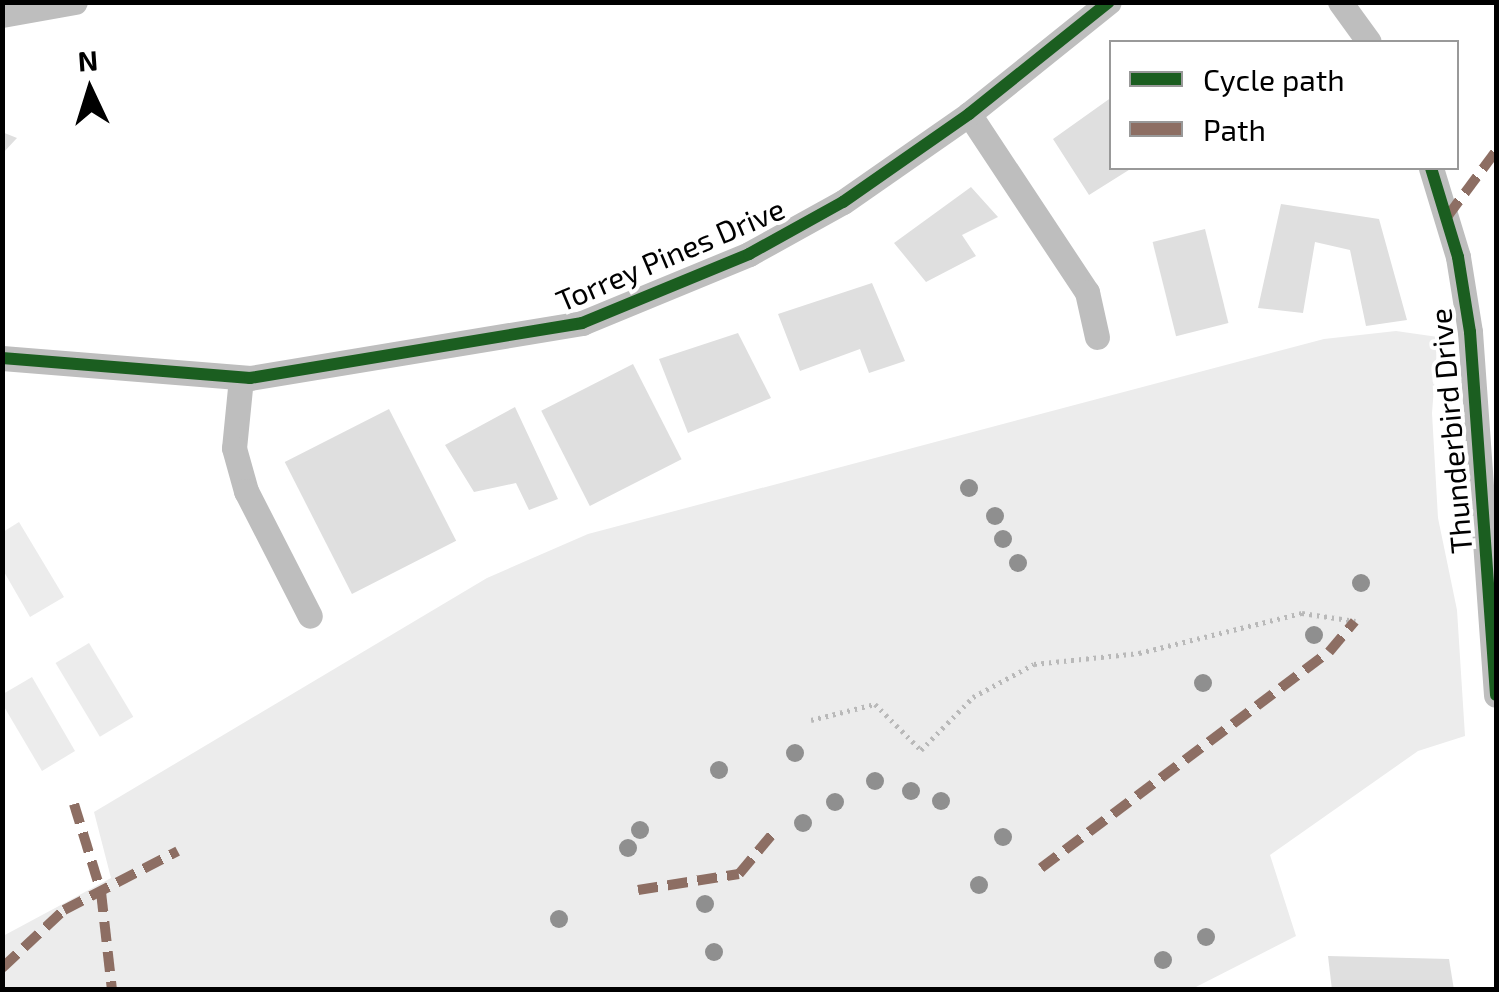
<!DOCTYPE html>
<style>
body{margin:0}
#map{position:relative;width:1499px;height:992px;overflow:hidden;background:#fff;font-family:"Exo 2",sans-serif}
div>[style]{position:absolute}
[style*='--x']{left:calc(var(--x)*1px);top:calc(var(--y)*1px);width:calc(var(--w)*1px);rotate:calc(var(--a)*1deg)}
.green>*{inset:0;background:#ececec;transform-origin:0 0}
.building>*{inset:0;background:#dfdfdf;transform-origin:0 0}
.path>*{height:5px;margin-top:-2.5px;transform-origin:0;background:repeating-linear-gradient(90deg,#b9b9b9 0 2.5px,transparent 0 7.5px)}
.minor>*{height:25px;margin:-12.5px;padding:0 12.5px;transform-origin:12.5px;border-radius:12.5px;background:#bebebe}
.quiet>*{height:10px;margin-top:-5px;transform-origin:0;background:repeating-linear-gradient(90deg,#8d6e63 0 20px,transparent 0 30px)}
.cycleway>*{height:12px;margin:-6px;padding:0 6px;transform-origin:6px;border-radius:6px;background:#1b5e20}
.trees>*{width:18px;height:18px;margin:-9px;border-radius:50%;background:#8f8f8f}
span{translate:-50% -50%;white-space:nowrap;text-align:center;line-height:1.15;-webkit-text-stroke:8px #fff;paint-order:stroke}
.street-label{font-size:30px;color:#000}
.frame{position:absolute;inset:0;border:5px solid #000;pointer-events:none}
.legend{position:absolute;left:1109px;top:40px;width:350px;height:130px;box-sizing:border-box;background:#fff;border:2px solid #999;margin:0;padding:12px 18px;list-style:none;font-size:30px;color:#000}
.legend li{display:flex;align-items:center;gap:20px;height:50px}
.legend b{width:50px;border:2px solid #999}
.north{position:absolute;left:40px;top:40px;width:100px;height:100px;-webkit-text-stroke:8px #fff;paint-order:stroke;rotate:356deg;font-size:28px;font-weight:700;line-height:40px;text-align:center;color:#000}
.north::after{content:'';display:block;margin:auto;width:35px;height:45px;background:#000;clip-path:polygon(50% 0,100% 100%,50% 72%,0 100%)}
</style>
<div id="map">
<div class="green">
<div style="clip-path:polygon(1396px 331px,1438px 337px,1432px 413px,1438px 518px,1457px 610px,1465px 736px,1418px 751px,1270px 855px,1296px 936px,1192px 989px,3px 989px,3px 936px,111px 878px,94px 812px,487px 578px,588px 534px,1324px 339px)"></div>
<div style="clip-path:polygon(19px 522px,64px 597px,30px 617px,3px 570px,3px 532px)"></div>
<div style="left:89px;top:643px;width:86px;height:39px;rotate:59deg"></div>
<div style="clip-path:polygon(32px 677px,75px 751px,42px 771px,3px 705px,3px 694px)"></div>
</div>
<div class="building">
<div style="clip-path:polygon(1112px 97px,1112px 168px,1132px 168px,1089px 195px,1053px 139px)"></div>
<div style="clip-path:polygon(2px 132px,17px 138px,2px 154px)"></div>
<div style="clip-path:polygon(971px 187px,998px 217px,962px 235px,976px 256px,926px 282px,894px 243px)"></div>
<div style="clip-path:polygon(1281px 204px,1379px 219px,1407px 320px,1366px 326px,1350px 250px,1315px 242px,1303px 313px,1258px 308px)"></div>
<div style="left:1205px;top:229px;width:97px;height:54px;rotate:76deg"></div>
<div style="clip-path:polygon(872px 283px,905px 361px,869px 373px,860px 349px,800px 371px,778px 314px)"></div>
<div style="clip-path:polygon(738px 333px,771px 398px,688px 433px,659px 359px)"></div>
<div style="left:633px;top:364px;width:107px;height:103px;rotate:63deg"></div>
<div style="clip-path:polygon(515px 407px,558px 499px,529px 510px,516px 483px,474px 492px,445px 445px)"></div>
<div style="left:389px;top:409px;width:148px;height:117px;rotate:63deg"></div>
<div style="clip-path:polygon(1328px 956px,1449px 959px,1454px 990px,1332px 990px)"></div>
</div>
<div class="path">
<div style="--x:811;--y:720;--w:66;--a:-14"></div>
<div style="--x:875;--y:704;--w:65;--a:45"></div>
<div style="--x:921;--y:750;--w:74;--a:-45.5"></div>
<div style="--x:973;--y:697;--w:69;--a:-28.4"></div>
<div style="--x:1034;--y:664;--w:106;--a:-6"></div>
<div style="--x:1139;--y:653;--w:168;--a:-13.8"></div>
<div style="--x:1302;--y:613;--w:54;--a:8.6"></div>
</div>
<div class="minor">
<div style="--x:1340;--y:2;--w:49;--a:54.1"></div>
<div style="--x:2;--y:15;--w:74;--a:-10.1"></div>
<div style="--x:969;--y:114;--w:214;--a:56.5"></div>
<div style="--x:1087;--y:292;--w:46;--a:77.5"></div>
<div style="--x:1431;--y:168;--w:93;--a:73.1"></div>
<div style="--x:1458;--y:257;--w:76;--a:80.9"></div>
<div style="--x:1470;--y:332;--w:364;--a:85.9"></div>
<div style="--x:2;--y:358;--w:249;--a:4.6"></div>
<div style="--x:250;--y:378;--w:337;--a:-9.4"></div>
<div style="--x:582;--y:323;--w:181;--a:-22.4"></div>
<div style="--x:749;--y:254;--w:107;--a:-29"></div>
<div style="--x:843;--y:202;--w:154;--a:-34.9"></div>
<div style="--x:969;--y:114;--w:179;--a:-38.7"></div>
<div style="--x:241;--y:378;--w:70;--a:95.7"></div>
<div style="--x:234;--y:448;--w:45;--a:74.4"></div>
<div style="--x:246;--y:491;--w:140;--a:62.9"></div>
</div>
<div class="quiet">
<div style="--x:1447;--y:217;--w:82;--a:-53.4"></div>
<div style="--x:74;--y:804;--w:92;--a:72.9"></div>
<div style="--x:101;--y:892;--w:99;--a:83.6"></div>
<div style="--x:1041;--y:868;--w:360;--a:-36.9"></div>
<div style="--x:1329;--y:652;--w:40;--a:-50"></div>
<div style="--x:638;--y:890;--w:102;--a:-9"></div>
<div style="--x:739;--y:874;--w:56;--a:-50.1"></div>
<div style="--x:2;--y:968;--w:85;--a:-43.1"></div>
<div style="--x:64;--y:910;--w:128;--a:-27.4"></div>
</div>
<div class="cycleway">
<div style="--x:1431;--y:168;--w:93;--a:73.1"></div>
<div style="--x:1458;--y:257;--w:76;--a:80.9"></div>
<div style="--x:1470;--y:332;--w:364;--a:85.9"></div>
<div style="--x:2;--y:358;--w:249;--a:4.6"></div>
<div style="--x:250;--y:378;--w:337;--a:-9.4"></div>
<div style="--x:582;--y:323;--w:181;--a:-22.4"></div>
<div style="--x:749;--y:254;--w:107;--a:-29"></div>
<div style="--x:843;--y:202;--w:154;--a:-34.9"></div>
<div style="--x:969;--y:114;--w:179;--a:-38.7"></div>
</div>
<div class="trees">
<div style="left:969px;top:488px"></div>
<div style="left:995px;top:516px"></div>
<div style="left:1003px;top:539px"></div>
<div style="left:1018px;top:563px"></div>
<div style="left:1361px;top:583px"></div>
<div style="left:1314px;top:635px"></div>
<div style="left:1203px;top:683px"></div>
<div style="left:795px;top:753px"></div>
<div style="left:719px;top:770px"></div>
<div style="left:875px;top:781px"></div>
<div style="left:911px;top:791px"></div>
<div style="left:941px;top:801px"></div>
<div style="left:835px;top:802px"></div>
<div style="left:803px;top:823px"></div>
<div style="left:640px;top:830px"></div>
<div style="left:1003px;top:837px"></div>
<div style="left:628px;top:848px"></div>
<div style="left:979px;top:885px"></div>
<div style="left:705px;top:904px"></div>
<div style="left:559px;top:919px"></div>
<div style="left:1206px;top:937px"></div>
<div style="left:714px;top:952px"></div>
<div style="left:1163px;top:960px"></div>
</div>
<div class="street-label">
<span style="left:670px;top:254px;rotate:-23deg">Torrey Pines Drive</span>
<span style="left:1450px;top:431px;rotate:-95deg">Thunderbird Drive</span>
</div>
<div class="frame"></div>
<ul class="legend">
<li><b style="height:12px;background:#1b5e20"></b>Cycle path</li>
<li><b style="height:12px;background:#8d6e63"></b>Path</li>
</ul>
<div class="north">N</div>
</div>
